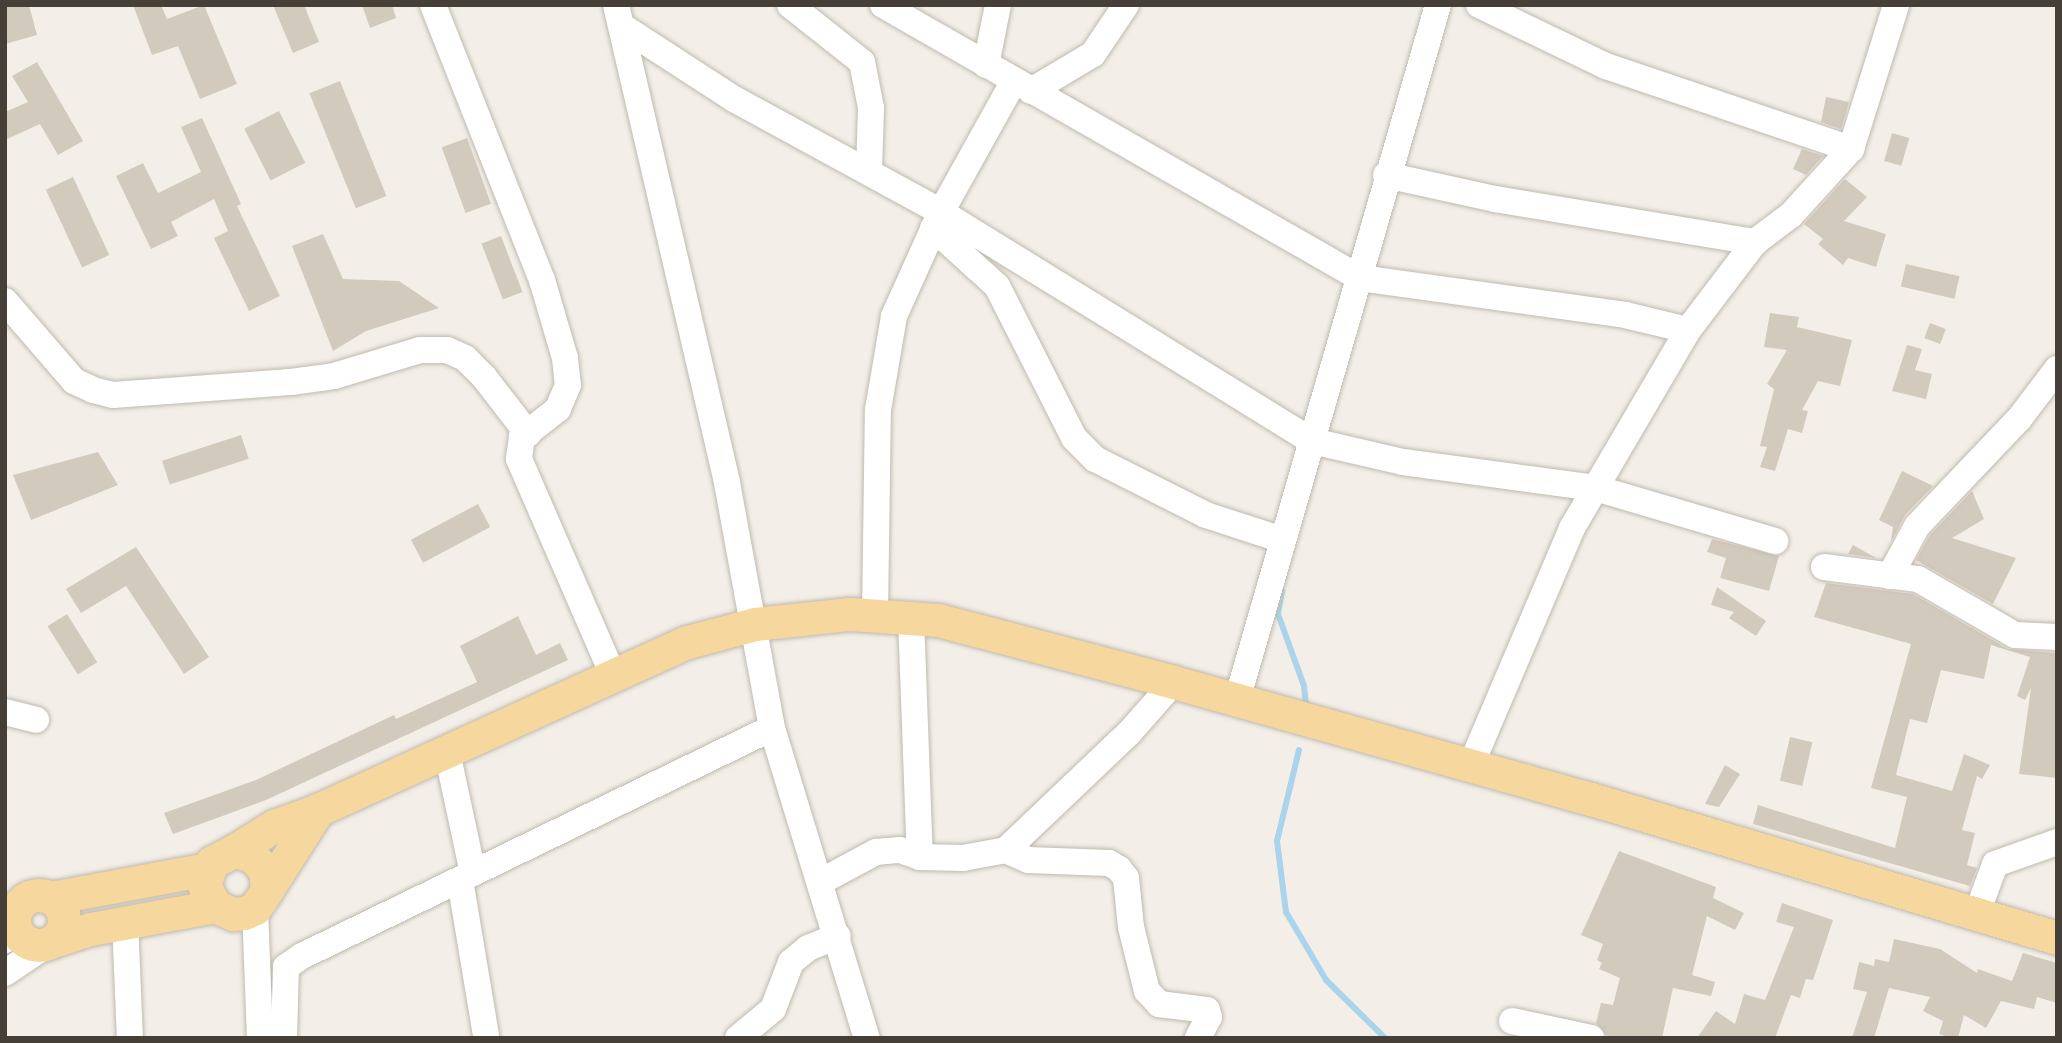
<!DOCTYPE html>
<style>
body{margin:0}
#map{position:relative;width:2062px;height:1043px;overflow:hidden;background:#f3efe8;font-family:Helvetica,sans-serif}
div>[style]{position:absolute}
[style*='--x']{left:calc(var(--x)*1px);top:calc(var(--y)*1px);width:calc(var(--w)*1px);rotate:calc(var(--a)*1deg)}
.stream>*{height:6px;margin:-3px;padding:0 3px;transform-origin:3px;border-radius:3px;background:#a9d4eb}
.building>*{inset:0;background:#d3cabe;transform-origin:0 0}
.roads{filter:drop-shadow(0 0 2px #c0b9ae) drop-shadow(0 0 2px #c0b9ae)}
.minor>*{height:26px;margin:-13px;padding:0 13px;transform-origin:13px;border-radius:13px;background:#fff}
.major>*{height:33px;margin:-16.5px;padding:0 16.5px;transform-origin:16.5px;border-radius:16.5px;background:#f6d79e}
.major>.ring{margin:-16.5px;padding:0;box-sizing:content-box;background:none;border:33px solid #f6d79e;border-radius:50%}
span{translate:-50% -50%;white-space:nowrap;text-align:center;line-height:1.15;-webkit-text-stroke:7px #fff;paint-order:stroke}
.frame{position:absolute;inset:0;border:7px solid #463f37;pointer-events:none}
</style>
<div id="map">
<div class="stream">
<div style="--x:1282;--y:591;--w:23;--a:100"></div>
<div style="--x:1278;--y:614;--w:77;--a:70.1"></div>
<div style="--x:1304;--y:686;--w:20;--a:84"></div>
<div style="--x:1299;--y:750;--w:94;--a:103.6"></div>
<div style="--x:1277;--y:841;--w:72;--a:82.8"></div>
<div style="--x:1286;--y:912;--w:79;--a:59.5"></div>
<div style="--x:1326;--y:980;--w:83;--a:44.5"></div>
</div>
<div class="building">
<div style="clip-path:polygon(5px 5px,29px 5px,37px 35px,5px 44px)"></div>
<div style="clip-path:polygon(133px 5px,161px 5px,167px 19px,204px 5px,237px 84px,200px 99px,178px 46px,152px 55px)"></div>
<div style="clip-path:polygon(273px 5px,304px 5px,319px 42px,293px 53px)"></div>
<div style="clip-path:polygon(362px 5px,392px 5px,396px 18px,370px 28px)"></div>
<div style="clip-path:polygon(37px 62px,83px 141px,58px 155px,40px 124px,5px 140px,5px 112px,28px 102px,12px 76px)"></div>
<div style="left:340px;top:81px;width:124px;height:33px;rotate:68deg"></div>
<div style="clip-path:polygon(1826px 97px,1849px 102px,1841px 129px,1821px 122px)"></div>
<div style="left:279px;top:111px;width:58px;height:39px;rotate:63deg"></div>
<div style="clip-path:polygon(202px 118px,241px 204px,237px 206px,280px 296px,249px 311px,214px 238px,228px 231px,214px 199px,171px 222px,178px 236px,151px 249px,116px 176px,143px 163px,158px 193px,201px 172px,181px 127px)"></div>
<div style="left:1892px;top:133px;width:18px;height:29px;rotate:16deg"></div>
<div style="left:467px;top:138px;width:70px;height:27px;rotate:70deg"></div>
<div style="clip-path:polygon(1802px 149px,1823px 156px,1806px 175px,1793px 169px)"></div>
<div style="left:73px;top:177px;width:86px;height:30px;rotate:65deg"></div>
<div style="clip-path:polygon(1845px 179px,1867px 197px,1844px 221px,1886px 234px,1876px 267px,1848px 258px,1843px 265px,1818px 244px,1823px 239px,1804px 224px)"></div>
<div style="clip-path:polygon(323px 234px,343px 279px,399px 281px,439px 308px,366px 331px,333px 351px,292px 246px)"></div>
<div style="left:501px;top:236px;width:60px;height:21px;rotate:69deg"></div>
<div style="left:1906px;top:264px;width:55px;height:23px;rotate:13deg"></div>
<div style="clip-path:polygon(1770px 313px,1799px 317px,1797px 327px,1852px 340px,1840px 386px,1818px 381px,1802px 410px,1808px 411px,1802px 433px,1788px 429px,1775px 471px,1760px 467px,1767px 447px,1760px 446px,1774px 389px,1767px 384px,1787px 350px,1764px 347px)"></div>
<div style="left:1930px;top:323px;width:17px;height:16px;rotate:21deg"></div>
<div style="clip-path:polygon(1907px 345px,1922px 349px,1915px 370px,1932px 374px,1926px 399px,1892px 391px)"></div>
<div style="left:241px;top:435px;width:25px;height:83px;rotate:72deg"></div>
<div style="clip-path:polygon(98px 452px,118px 485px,31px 520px,13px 475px)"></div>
<div style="clip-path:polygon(1902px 471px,1933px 486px,1905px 515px,1891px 542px,1893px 527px,1879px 520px)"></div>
<div style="clip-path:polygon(1972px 491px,1984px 519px,1952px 538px,2016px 558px,1993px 604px,1916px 560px,1930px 535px)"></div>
<div style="left:478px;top:504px;width:26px;height:76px;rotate:62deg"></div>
<div style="clip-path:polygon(1712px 539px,1779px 556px,1769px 591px,1720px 578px,1726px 558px,1707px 552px)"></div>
<div style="clip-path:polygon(1853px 545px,1876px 558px,1848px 554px)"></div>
<div style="clip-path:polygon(136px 547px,209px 657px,184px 674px,126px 586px,81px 613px,66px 589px)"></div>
<div style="clip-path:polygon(1826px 583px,1913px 594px,2008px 649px,2057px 653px,2057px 778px,2019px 774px,2031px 688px,2025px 700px,2017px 696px,2030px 657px,1991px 645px,1984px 679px,1941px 670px,1927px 723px,1910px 719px,1896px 775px,1952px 791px,1964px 754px,1990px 765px,1982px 779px,1977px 776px,1962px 830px,1975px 833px,1967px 865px,1977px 868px,1970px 886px,1753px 824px,1758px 805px,1895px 848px,1907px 797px,1871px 788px,1911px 644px,1814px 617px)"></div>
<div style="clip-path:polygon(1717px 587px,1766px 621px,1756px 636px,1729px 618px,1734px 612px,1711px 605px)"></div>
<div style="left:67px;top:614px;width:57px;height:23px;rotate:58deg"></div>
<div style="clip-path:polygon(518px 616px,536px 655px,560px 643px,568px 660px,266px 800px,173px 834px,164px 813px,256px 780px,394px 715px,396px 719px,477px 682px,460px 646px)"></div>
<div style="left:1790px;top:737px;width:23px;height:45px;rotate:13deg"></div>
<div style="clip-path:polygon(1725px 765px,1740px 774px,1719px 807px,1705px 804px)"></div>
<div style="clip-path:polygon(1619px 851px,1716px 887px,1713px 898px,1744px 913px,1735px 930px,1707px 916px,1692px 975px,1715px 982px,1711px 996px,1673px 988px,1662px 1038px,1617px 1038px,1606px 1035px,1596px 1023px,1601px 1003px,1613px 1005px,1620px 978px,1599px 969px,1602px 963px,1597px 960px,1603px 944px,1581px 935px)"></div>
<div style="clip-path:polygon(1782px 903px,1833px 920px,1813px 980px,1806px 979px,1800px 998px,1791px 995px,1775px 1038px,1697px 1038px,1716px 1011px,1735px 1024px,1744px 994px,1765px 1000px,1794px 927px,1776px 922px)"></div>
<div style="clip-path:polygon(1894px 939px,1940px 949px,1977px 973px,1978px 969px,2012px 981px,2023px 953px,2057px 963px,2057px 1003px,2037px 997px,2034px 1009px,2001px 1001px,1986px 1028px,1964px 1015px,1958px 1038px,1951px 1038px,1939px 1034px,1943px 1021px,1923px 1011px,1930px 997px,1889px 988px,1874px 1038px,1852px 1038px,1867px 992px,1853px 989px,1859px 962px,1874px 966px,1875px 959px,1889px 962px)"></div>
</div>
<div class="roads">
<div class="minor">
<div style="--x:433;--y:5;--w:296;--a:68.4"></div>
<div style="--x:542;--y:280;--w:81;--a:73.6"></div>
<div style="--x:565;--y:358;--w:27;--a:84"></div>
<div style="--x:568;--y:385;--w:26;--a:113"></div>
<div style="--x:558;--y:409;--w:46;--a:142.1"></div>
<div style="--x:522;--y:437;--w:22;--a:98"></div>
<div style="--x:519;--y:459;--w:236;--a:66.5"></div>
<div style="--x:616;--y:5;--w:491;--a:76.9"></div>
<div style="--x:727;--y:483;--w:249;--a:79.6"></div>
<div style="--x:772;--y:728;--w:324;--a:73"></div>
<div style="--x:790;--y:5;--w:92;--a:38.4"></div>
<div style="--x:862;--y:62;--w:47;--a:78.9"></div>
<div style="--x:871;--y:108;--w:63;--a:91.8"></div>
<div style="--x:883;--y:5;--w:550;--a:29.78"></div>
<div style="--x:1360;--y:278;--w:268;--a:7.9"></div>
<div style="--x:1625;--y:315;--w:65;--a:13.4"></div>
<div style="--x:1479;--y:5;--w:141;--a:25.7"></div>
<div style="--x:1606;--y:66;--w:259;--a:18.7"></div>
<div style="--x:623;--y:27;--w:132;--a:33"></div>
<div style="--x:734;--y:99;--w:236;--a:28.6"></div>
<div style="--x:941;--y:212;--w:436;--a:31.7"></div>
<div style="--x:1312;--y:441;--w:93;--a:13"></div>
<div style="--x:1403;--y:462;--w:194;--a:7.7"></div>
<div style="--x:1595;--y:488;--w:188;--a:16.4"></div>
<div style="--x:986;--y:65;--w:61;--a:-78.7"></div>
<div style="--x:1031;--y:91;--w:72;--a:-30.8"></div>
<div style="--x:1093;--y:54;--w:59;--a:-56"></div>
<div style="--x:1386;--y:175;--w:112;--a:12.4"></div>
<div style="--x:1495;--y:199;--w:264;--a:9.4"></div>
<div style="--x:933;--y:228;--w:86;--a:42.2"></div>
<div style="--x:997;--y:286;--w:170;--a:63.1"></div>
<div style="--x:1074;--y:438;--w:30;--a:45"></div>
<div style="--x:1095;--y:459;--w:124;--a:26.8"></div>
<div style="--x:1206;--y:515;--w:81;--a:18"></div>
<div style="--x:5;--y:301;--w:106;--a:49.2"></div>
<div style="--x:74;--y:381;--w:21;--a:25"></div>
<div style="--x:93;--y:390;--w:21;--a:14"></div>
<div style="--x:113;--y:395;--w:178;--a:-4.2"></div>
<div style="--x:291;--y:382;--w:43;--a:-7.9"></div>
<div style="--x:334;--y:376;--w:90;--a:-16.8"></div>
<div style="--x:420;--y:350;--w:27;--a:0"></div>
<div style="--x:447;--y:350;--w:20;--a:24"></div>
<div style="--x:465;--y:358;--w:27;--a:45"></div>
<div style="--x:484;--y:377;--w:72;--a:52.3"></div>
<div style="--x:1824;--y:567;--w:95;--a:7.3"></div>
<div style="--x:1918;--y:579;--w:112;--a:30"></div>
<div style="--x:2015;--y:635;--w:42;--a:2.7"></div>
<div style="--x:1890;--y:576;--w:57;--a:-61.6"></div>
<div style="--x:1917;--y:526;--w:148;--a:-46.4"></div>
<div style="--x:2019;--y:419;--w:63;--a:-52.8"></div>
<div style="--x:875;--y:616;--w:206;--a:-89.2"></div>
<div style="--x:878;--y:410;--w:95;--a:-80.3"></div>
<div style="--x:894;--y:316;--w:114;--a:-65.7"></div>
<div style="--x:941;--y:212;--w:150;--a:-60.9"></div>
<div style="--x:911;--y:617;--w:240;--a:87.9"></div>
<div style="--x:1237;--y:700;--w:723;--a:-73.87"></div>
<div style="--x:5;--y:712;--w:32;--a:14"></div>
<div style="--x:447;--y:752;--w:124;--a:77.9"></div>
<div style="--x:1471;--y:765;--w:258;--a:-66.9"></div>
<div style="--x:1572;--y:528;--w:229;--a:-59.6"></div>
<div style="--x:1688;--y:330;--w:111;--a:-52.7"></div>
<div style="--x:1755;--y:242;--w:45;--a:-36.9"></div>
<div style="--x:1791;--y:215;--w:89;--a:-47.7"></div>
<div style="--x:1851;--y:149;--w:151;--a:-72.6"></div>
<div style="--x:1006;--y:850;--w:24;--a:24"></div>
<div style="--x:1028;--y:860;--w:81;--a:2.1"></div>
<div style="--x:1109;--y:863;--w:12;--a:31"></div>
<div style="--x:1119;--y:869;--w:11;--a:52"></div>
<div style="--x:1126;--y:878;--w:49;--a:84.2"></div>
<div style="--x:1131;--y:927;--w:66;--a:76"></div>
<div style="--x:1147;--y:991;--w:18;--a:47"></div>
<div style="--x:1159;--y:1004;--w:48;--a:7.1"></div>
<div style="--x:1207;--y:1010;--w:7;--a:74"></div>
<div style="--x:1209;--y:1017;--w:24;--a:118"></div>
<div style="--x:460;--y:880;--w:158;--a:80.5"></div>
<div style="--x:820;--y:882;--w:64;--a:-28.2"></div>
<div style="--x:876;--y:852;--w:24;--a:-5"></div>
<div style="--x:900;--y:850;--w:21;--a:19"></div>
<div style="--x:920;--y:857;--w:43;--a:1.3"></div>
<div style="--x:963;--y:858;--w:44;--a:-10.5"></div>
<div style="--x:1006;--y:850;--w:170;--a:-43.6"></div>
<div style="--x:1129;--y:733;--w:68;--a:-48.6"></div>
<div style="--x:255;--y:908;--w:130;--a:87.8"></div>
<div style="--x:1977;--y:913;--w:52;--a:-69.8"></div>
<div style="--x:1995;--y:864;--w:66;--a:-19.5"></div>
<div style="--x:125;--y:921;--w:117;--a:87.6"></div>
<div style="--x:5;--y:940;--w:15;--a:-48"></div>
<div style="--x:5;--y:973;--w:52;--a:-34"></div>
<div style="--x:1512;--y:1021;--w:81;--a:12.1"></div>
<div style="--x:284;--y:1038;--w:71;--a:-88.4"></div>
<div style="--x:286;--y:967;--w:19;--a:-35"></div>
<div style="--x:302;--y:956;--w:522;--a:-25.88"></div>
<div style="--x:738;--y:1038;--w:45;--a:-39.6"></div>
<div style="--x:773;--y:1009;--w:50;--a:-69"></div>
<div style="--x:791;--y:962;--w:22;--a:-39"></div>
<div style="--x:808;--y:948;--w:32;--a:-22"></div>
</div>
<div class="major">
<div style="--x:234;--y:851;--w:47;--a:-32"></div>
<div style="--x:274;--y:826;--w:47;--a:-20"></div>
<div style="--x:318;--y:810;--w:402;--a:-24.5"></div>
<div style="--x:684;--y:643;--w:73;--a:-15"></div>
<div style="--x:755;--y:624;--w:96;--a:-6"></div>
<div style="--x:850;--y:614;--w:88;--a:3.9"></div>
<div style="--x:938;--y:620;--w:244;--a:14.7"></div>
<div style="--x:1174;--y:682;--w:433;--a:15.7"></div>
<div style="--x:1591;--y:799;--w:486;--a:16.6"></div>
<div style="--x:267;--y:890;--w:95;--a:-57.5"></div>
<div class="ring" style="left:14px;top:895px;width:17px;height:17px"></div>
<div style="--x:51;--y:898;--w:159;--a:-10.5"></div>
<div style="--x:53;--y:941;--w:40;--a:-18"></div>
<div style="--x:91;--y:929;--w:126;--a:-10.5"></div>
<div style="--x:215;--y:906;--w:20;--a:24"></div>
<div style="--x:233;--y:914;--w:11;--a:-5"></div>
<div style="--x:244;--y:913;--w:12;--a:-24"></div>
<div style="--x:255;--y:908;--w:22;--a:-56"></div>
<div style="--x:267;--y:890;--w:20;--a:-96"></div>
<div style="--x:265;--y:870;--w:19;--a:-133"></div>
<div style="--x:252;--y:856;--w:19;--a:-164"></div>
<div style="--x:234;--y:851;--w:25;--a:153"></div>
<div style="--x:212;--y:862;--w:24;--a:109"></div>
<div style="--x:204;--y:885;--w:24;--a:62"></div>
</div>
</div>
<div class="frame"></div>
</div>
